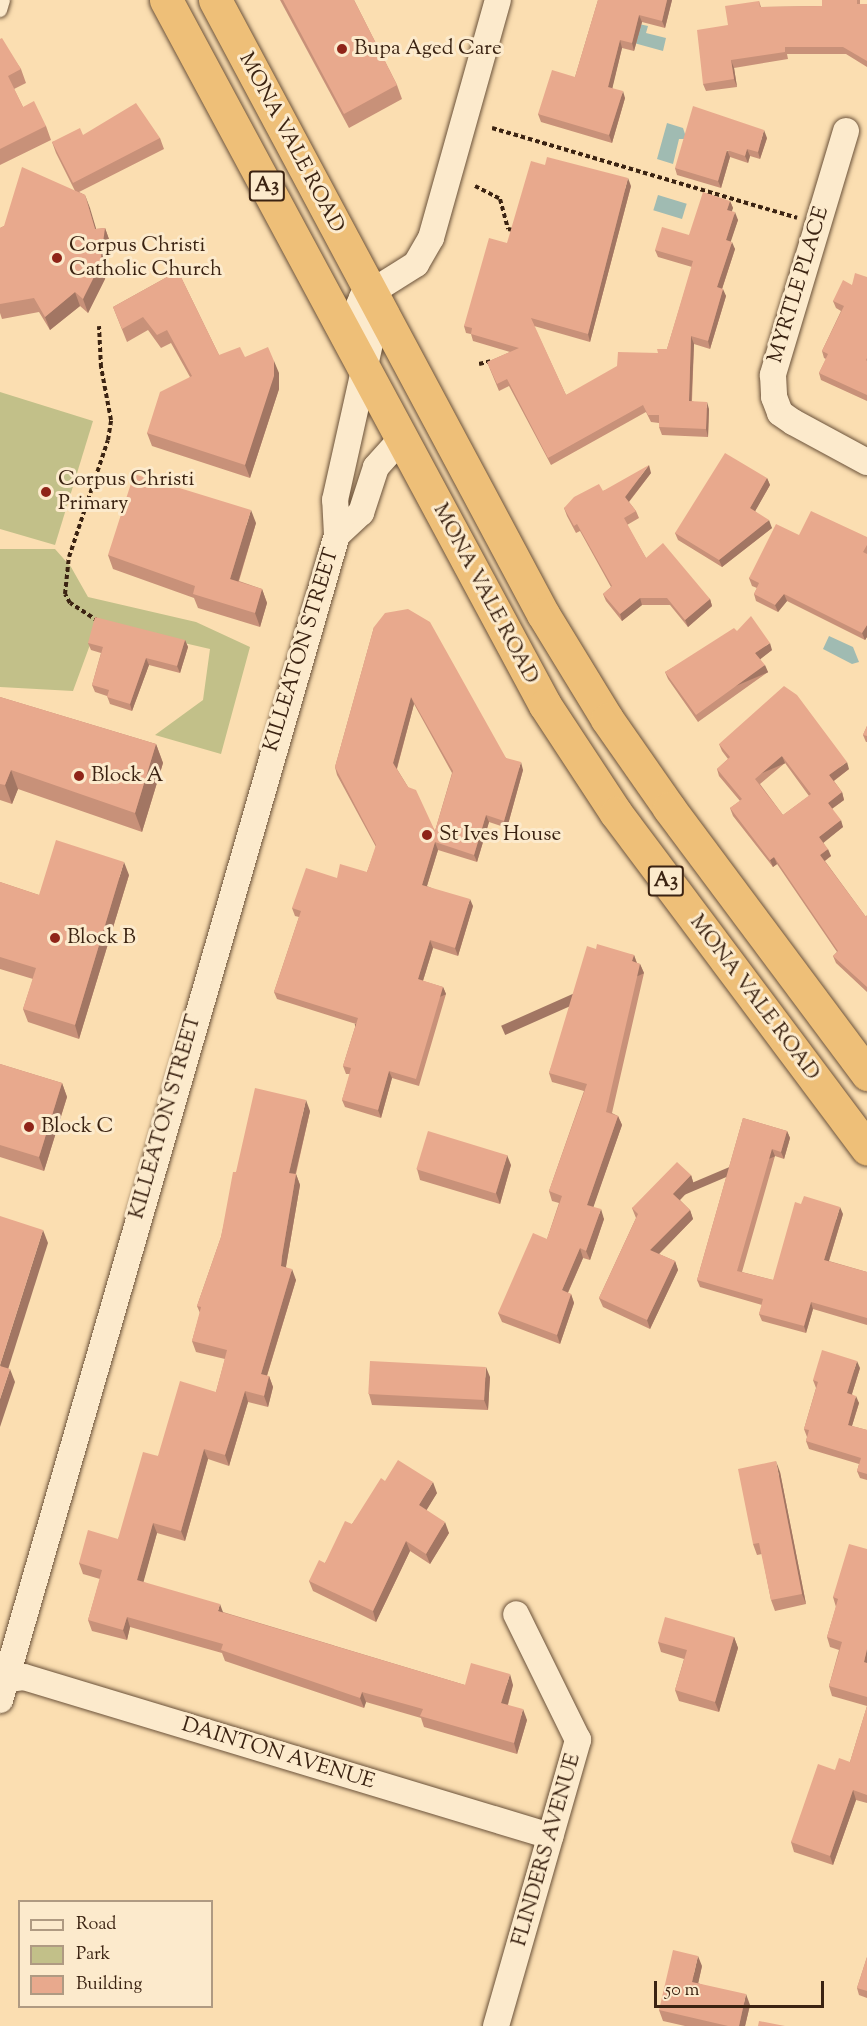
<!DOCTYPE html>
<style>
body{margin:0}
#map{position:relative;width:867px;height:2026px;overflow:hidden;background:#fbdeb1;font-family:"Sorts Mill Goudy",serif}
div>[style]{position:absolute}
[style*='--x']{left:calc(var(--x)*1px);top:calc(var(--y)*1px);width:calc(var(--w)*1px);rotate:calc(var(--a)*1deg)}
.green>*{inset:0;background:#c2c089}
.water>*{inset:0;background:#a0bbb2;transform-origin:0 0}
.path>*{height:4px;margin-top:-2px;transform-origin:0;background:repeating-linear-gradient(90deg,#3b2312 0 4.5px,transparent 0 7.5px)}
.roads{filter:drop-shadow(0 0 2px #6b523a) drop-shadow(0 0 2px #6b523a)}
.lane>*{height:14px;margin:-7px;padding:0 7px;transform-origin:7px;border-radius:7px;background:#fceacc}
.street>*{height:26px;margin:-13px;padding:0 13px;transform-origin:13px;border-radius:13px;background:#fceacc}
.highway>*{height:33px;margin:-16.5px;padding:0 16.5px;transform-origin:16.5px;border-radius:16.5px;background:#eebf78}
.wall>*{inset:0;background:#c89179}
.shaded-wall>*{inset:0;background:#a27663;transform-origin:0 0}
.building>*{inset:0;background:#e8a98d;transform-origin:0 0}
.dots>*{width:16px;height:16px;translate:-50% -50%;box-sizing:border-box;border:3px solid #fceacc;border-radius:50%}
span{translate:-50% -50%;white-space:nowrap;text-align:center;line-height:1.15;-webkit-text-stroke:6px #fceacc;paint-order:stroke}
.shield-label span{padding:2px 4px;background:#fceacc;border:2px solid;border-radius:4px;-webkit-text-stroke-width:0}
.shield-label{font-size:20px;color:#3b2312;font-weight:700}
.poi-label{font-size:21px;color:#3b2312}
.left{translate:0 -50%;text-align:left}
.street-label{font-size:21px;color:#3b2312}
.legend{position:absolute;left:18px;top:1900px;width:195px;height:108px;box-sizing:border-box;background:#fceacc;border:2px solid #af9a82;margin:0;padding:8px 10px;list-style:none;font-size:18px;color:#3b2312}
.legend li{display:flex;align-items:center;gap:12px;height:30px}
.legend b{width:30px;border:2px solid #af9a82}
.scale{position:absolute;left:654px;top:1981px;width:170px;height:27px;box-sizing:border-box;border:3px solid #3b2312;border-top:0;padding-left:8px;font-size:18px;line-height:21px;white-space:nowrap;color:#3b2312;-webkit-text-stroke:4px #fceacc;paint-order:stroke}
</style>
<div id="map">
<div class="green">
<div style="clip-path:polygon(0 392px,93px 421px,55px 545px,0 529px)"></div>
<div style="clip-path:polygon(0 549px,55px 549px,71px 567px,88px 597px,196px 622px,250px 647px,221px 754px,155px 735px,203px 700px,210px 649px,98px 623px,73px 691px,0 687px)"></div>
</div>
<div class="water">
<div style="clip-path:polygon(639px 24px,648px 26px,646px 33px,666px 38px,663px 51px,634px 43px)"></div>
<div style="clip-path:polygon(667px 123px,683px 128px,685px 134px,685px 139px,679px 139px,673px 164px,657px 159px)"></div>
<div style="left:658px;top:195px;width:30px;height:16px;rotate:17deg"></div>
<div style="clip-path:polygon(829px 636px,853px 647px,859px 662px,852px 664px,823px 649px)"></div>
</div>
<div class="path">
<div style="--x:492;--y:128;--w:318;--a:16.4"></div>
<div style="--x:475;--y:186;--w:28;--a:27"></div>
<div style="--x:500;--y:199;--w:31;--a:75"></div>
<div style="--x:508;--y:229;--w:5;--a:11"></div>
<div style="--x:479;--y:364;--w:12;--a:-14"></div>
<div style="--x:98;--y:621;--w:33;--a:-147"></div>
<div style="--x:70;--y:603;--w:10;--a:-119"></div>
<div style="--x:65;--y:594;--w:37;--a:-84"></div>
<div style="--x:69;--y:557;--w:123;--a:-71.6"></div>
<div style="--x:108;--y:440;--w:20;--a:-81"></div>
<div style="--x:111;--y:420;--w:54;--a:-100.7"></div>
<div style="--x:101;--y:367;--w:41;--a:-92.8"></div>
</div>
<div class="roads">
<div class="lane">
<div style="--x:0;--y:10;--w:10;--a:-73"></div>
</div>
<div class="street">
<div style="--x:846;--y:131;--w:255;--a:106.7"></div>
<div style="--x:773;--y:375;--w:22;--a:87"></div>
<div style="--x:774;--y:397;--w:17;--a:69"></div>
<div style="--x:780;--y:413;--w:16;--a:35"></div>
<div style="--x:793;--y:422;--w:84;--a:28.4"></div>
<div style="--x:337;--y:535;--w:33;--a:-43"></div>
<div style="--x:361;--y:513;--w:48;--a:-71.9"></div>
<div style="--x:376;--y:467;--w:39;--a:-48"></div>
<div style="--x:0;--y:1680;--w:24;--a:-7"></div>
<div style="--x:24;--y:1677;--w:550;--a:16.82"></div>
<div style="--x:0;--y:1700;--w:1213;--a:-73.87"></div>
<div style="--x:337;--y:535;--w:35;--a:-93"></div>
<div style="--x:335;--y:500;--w:165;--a:-77.4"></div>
<div style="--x:371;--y:339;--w:36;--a:-109"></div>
<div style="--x:359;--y:305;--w:8;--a:-67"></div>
<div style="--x:362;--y:298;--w:64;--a:-32.2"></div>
<div style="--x:416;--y:264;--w:30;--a:-60"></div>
<div style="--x:431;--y:238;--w:247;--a:-74.3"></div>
<div style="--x:496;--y:2026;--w:298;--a:-74"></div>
<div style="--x:578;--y:1740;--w:140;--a:-116.2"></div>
</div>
<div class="highway">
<div style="--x:166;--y:0;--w:800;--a:61.74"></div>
<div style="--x:545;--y:705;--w:129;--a:56.7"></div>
<div style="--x:616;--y:813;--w:419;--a:53.2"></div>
<div style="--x:215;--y:0;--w:696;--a:61.89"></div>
<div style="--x:543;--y:614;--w:123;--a:58.6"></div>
<div style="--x:607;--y:719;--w:108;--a:55.1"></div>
<div style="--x:669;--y:808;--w:332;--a:53.3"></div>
</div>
</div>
<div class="wall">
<div style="clip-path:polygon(280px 0,354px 0,397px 85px,402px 99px,349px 128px)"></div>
<div style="clip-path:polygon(598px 0,672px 0,665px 28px,642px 22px,634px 51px,622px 48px,612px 88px,625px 98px,612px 143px,541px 122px,538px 114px,575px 77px)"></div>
<div style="clip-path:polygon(822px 0,860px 0,860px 4px,867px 4px,867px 67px,846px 54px,787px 54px,788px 59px,734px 68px,737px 87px,706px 91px,703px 84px,759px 1px,761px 7px,822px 6px)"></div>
<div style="clip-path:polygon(0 39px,21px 69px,26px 83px,14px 89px,23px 107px,46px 126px,51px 140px,0 165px)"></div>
<div style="clip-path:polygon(83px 135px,160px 138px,164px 149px,79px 192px,85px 195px,96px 229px,105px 228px,110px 242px,105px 279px,88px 313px,80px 306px,50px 330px,39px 312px,2px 319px,0 313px,0 228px,75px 191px,56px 153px,52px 142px)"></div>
<div style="clip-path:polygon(767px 138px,760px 159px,750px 156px,748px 163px,730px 157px,721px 188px,677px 175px,675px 168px)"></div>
<div style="clip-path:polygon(631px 186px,590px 342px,534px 326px,566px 395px,667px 349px,692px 267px,658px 257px,655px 250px,689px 235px,730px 201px,733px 208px,731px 211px,738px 220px,730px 242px,735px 249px,722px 289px,726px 296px,710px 349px,694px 344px,692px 401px,709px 409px,708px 437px,662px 435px,659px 427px,659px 423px,651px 422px,646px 412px,551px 465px,509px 386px,499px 391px,487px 362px,510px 352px,473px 341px,471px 334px,466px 333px,464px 326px,507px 243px)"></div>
<div style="clip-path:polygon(178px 271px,219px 355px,245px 357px,279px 373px,279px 389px,250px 478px,152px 446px,147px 433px,190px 377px,171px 343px,161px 348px,148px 330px,127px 342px,113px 307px)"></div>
<div style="clip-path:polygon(867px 277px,867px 401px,821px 380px,819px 373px,826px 359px,824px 358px,822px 351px,841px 311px,836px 308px,833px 301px,852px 285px)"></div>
<div style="clip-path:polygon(651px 473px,629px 502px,636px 511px,639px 518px,627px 525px,646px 558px,710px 599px,712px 606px,688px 627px,670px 605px,642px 605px,622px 621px,606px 601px,603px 594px,611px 587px,580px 531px,576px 533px,567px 516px,564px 508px,603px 491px)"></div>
<div style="clip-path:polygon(767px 478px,770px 485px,755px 511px,772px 528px,722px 567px,678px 540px,675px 533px)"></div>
<div style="clip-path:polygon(256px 523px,239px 581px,262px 589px,267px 603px,260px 627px,198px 608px,194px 598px,113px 569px,108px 555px)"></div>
<div style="clip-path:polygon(799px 535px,867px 537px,867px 637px,865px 640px,787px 601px,778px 612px,756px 601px,754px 594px,757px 588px,752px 586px,749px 578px)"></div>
<div style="clip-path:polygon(evenodd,374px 627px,506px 758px,523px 770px,507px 828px,489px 822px,477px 862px,438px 850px,427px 886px,473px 906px,458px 956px,433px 948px,423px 981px,443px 987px,446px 994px,419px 1086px,392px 1078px,381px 1118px,345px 1107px,342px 1100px,350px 1074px,346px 1074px,343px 1066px,356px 1024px,277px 999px,274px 992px,299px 917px,295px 916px,292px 908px,337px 878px,367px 872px,376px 847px,337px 775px,335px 767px,374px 627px,414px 704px,452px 773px,435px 831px,397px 769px,414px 704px)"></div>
<div style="clip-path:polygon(737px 631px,772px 650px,760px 659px,768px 672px,698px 722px,668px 679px,665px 672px)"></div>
<div style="clip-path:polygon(185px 640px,188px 647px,180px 673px,149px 665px,132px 711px,110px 704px,107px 696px,95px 692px,92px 685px,101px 653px,91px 650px,88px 643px)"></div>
<div style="clip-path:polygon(0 697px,156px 744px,163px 763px,142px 832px,18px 789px,12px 804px,0 800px)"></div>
<div style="clip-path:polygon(867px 726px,867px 742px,866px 742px,863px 735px)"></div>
<div style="clip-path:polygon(evenodd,719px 744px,849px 769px,834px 781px,842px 792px,844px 800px,832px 809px,843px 827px,823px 842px,831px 856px,825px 861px,866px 917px,867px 915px,867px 992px,836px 963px,833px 956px,837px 952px,777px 864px,773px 867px,733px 816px,730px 808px,740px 801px,719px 776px,717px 769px,728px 759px,722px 751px,719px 744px,785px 763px,809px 796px,783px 815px,760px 784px,785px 763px)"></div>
<div style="clip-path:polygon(129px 875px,79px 1039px,28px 1022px,23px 1009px,33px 979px,0 969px,0 882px,39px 895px)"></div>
<div style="clip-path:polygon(596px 949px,634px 955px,637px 963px,640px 964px,644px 973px,612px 1113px,618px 1116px,622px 1125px,593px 1207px,604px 1219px,590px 1260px,583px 1258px,568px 1293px,571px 1294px,574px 1303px,560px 1344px,502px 1322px,498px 1313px,547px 1239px,559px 1203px,552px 1201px,549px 1191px,584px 1091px,552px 1082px,549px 1073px)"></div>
<div style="clip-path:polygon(0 1064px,62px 1083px,67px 1097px,44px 1171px,0 1157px)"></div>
<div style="clip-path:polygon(310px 1111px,296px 1174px,300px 1185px,286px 1267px,296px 1280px,267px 1376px,269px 1376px,273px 1387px,268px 1407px,248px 1402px,229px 1466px,208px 1459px,185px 1541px,157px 1533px,143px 1582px,223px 1612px,465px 1685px,513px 1685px,508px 1705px,527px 1720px,517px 1754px,424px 1727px,421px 1718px,366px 1702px,364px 1708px,225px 1661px,222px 1653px,130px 1627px,127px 1640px,92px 1631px,88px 1620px,100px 1579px,83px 1574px,79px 1563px,118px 1539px,158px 1456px,216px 1392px,225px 1359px,196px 1352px,192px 1341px,200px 1313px,197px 1306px,221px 1237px,236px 1172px)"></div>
<div style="clip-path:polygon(743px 1118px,787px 1131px,790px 1138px,784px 1159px,775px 1156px,742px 1272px,773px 1280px,843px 1214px,829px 1261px,867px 1272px,867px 1325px,813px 1309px,806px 1333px,762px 1321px,759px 1314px,762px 1305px,700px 1287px,697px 1280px)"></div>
<div style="clip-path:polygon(511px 1165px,500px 1204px,420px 1180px,417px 1169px)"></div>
<div style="clip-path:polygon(691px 1175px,694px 1185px,680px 1200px,690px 1210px,693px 1219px,659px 1254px,675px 1261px,678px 1270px,650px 1329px,603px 1307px,599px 1298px,636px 1218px,632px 1208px)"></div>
<div style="clip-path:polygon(860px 1368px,852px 1394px,859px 1403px,852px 1426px,867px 1430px,867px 1480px,860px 1478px,857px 1471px,859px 1464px,809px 1449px,806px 1441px,807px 1437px,804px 1429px,816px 1388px,813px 1380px)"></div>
<div style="clip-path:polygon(490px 1377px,488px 1410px,372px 1405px,369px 1394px)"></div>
<div style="clip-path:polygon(780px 1472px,806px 1604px,775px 1611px,771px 1600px,762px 1554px,757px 1555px,753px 1544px)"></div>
<div style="clip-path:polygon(385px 1481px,437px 1493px,426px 1510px,449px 1533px,430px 1564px,410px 1551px,376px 1622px,313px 1591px,309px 1581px,325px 1563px,352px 1524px)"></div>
<div style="clip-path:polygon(867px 1549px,867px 1706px,832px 1696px,829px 1686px,839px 1650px,830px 1647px,827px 1637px,836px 1607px,833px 1597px)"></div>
<div style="clip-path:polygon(734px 1637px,738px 1648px,719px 1712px,679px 1701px,675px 1690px,684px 1659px,661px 1652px,658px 1642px)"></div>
<div style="clip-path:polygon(867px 1706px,867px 1803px,856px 1800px,833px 1865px,794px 1852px,791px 1842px,835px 1770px,850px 1762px)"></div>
<div style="clip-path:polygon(867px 1957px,867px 1998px,859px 1995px,857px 1988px)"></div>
<div style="clip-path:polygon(702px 1966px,698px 1983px,750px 2005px,745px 2026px,685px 2026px,663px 2021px,659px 2010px)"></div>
</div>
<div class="shaded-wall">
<div style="clip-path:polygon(667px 0,672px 0,665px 28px,662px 21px)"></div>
<div style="clip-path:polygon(639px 15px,642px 22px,634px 51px,632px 43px)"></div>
<div style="clip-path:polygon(620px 40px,622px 48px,611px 94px,608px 87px)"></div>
<div style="clip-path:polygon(731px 60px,734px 68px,737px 87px,734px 79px)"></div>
<div style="clip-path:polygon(623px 91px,625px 98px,612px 143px,609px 135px)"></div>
<div style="clip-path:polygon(764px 130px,767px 138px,760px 159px,758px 152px)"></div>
<div style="clip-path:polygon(747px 149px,750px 156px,748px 163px,745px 156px)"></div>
<div style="clip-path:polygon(727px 150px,730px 157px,721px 188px,718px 181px)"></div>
<div style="clip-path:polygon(628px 178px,631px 186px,590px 342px,588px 334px)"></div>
<div style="clip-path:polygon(85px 195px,90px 208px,100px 242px,95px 229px)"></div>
<div style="clip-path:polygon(730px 201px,733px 208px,730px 217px,727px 210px)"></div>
<div style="clip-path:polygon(735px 212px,738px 220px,729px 247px,726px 240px)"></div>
<div style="clip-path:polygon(105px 228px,110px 242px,105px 279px,88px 313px,83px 299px)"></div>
<div style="clip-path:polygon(732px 242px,735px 249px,720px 295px,717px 287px)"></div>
<div style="clip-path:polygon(723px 289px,726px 296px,710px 349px,708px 341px)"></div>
<div style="clip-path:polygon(75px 292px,80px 306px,50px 330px,45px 317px)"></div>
<div style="clip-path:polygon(691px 336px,694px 344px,691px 408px,689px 401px)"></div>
<div style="clip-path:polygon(274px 361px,279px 373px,279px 389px,250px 478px,245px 465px)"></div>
<div style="clip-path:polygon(707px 402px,709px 409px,708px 437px,706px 429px)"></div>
<div style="clip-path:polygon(649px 465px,651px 473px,627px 504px,625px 497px)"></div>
<div style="clip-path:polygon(767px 478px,770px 485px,753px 515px,750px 508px)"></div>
<div style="clip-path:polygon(251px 510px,256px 523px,235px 592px,230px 579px)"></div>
<div style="clip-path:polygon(769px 520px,772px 528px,722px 567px,719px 560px)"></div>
<div style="clip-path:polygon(262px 589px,267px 603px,260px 627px,255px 613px)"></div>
<div style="clip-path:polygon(784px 594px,787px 601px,778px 612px,775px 605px)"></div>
<div style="clip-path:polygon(640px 598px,642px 605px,622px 621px,620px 614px)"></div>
<div style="clip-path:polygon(710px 599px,712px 606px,688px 627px,685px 620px)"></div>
<div style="clip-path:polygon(867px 625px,867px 637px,865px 640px,862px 633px)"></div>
<div style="clip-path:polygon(185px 640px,188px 647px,180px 673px,177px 666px)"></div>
<div style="clip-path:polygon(770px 643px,772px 650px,758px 661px,755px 653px)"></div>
<div style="clip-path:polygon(146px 658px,149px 665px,132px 711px,130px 704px)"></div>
<div style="left:765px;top:665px;width:8px;height:85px;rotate:67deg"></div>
<div style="clip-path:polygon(411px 697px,414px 704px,396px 771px,393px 763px)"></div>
<div style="clip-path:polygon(156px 744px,163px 763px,142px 832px,135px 813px)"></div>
<div style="left:782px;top:756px;width:8px;height:35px;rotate:67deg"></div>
<div style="clip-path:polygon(521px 762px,523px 770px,507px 828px,504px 821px)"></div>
<div style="clip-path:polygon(847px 762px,849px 769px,832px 782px,829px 775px)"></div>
<div style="clip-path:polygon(11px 770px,18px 789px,12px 804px,5px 785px)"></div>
<div style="clip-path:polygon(842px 792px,844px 800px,830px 810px,828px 803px)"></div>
<div style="clip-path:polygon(486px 815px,489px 822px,477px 862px,474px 855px)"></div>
<div style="clip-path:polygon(841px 820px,843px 827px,822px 844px,819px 837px)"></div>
<div style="clip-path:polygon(435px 842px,438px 850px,425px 892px,422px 885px)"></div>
<div style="clip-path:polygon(828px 849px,831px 856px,823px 862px,820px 855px)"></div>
<div style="clip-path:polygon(774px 857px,777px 864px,773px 867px,770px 860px)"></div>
<div style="clip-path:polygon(124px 862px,129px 875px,79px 1039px,75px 1025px)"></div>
<div style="clip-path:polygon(470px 899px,473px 906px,458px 956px,455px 948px)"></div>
<div style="clip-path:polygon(430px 940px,433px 948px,421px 987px,418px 979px)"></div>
<div style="clip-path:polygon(634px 955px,637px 964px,632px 961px)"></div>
<div style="left:640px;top:964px;width:10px;height:152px;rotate:66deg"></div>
<div style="left:443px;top:987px;width:8px;height:96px;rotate:67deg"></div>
<div style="clip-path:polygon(389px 1071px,392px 1078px,381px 1118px,378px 1110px)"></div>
<div style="clip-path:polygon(62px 1083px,67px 1097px,44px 1171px,39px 1157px)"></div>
<div style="clip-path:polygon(306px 1100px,310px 1111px,293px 1184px,289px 1173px)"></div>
<div style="clip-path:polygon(618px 1116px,622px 1125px,591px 1214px,587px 1205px)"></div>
<div style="clip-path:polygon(787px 1131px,790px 1138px,784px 1159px,781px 1152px)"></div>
<div style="left:772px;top:1149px;width:8px;height:127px;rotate:67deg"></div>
<div style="clip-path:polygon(507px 1155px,511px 1165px,500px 1204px,496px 1193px)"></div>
<div style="clip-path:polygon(296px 1174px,300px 1185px,286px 1266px,285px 1276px,281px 1266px,282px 1256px)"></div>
<div style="clip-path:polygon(691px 1175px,694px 1185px,677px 1203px,673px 1194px)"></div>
<div style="clip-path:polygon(840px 1207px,843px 1214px,827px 1267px,824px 1260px)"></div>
<div style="clip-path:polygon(601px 1209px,604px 1219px,590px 1260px,586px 1251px)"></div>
<div style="clip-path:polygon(690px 1210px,693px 1219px,654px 1259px,650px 1250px)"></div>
<div style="clip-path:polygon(43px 1230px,48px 1243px,5px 1379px,0 1365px)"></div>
<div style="clip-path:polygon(580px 1248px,583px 1258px,565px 1299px,562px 1290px)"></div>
<div style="clip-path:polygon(675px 1261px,678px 1270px,650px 1329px,647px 1320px)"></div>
<div style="clip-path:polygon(292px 1269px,296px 1280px,264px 1385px,261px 1374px)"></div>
<div style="clip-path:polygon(571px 1294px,574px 1303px,560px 1344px,557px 1335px)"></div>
<div style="clip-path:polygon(811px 1302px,813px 1309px,806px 1333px,804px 1326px)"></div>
<div style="clip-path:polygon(857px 1361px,860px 1368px,850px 1400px,847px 1393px)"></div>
<div style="clip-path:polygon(486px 1367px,490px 1377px,488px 1410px,484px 1400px)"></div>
<div style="clip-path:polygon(10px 1369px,15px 1382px,0 1427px,0 1399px)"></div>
<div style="clip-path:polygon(269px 1376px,273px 1387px,268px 1407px,264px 1396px)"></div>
<div style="clip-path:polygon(245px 1391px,248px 1402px,229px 1466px,225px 1455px)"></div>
<div style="clip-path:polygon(856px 1396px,859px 1403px,850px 1432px,848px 1425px)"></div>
<div style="clip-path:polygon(204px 1449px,208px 1459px,185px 1541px,181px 1531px)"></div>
<div style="clip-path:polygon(776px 1461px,780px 1472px,806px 1604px,802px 1594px)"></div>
<div style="clip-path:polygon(433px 1482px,437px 1493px,423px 1516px,419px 1505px)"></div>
<div style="clip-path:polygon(445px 1522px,449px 1533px,430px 1564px,426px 1554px)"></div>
<div style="clip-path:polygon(153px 1523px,157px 1533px,141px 1591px,137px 1580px)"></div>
<div style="clip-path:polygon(406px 1541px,410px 1551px,376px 1622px,373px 1611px)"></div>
<div style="clip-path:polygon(220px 1604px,224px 1615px,218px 1611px)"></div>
<div style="clip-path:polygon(127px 1617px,130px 1627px,127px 1640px,123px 1630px)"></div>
<div style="clip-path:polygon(734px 1637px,738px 1648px,719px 1712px,715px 1702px)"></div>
<div style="clip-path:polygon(867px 1649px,867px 1672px,864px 1662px)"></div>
<div style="clip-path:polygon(510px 1674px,513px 1685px,505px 1714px,501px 1703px)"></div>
<div style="clip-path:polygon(362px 1692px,366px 1702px,364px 1708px,360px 1698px)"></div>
<div style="clip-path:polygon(523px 1709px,527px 1720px,517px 1754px,514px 1743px)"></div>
<div style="clip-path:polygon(853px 1790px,856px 1800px,833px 1865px,830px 1856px)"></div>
<div style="clip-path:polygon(698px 1956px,702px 1966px,696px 1993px,692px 1982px)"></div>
<div style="clip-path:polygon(746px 1994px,750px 2005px,745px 2026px,739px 2026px)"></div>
</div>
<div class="building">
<div style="clip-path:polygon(283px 0,354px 0,397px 85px,344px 114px)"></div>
<div style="clip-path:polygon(598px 0,667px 0,662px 21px,639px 15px,632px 43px,620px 40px,608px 87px,623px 91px,609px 135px,538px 114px,552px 70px,575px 77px)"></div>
<div style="clip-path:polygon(822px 0,857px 0,857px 4px,867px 4px,867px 61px,843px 47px,785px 47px,785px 52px,731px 60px,734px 79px,703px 84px,697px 30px,728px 25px,725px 6px,759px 1px,760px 7px,822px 6px)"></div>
<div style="clip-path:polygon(2px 38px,21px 69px,8px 76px,23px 107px,34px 101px,46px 126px,0 149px,0 39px)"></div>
<div style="clip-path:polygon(136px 103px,160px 138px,73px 183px,52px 142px,80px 128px,83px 135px)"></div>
<div style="clip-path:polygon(693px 106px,764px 130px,758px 152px,747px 149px,745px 156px,727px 150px,718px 181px,675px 168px)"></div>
<div style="clip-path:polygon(547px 157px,628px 178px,588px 334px,531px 318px,566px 395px,617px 366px,618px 352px,658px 353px,657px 349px,667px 349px,693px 261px,655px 250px,662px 227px,689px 235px,703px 192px,730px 201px,727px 210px,735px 212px,726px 240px,732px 242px,717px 287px,723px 289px,708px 341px,691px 336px,689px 401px,707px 402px,706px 429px,659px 427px,659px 415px,648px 415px,643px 405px,548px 458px,507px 379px,497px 384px,487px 362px,519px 348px,471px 334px,472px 328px,464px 326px,489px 238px,507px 243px,531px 161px,545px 165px)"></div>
<div style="clip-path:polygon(22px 167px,85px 195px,95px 229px,105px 228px,100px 265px,83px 299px,75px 292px,45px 317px,34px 298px,0 304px,0 228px,4px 226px)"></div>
<div style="clip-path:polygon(178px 271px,219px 355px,240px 347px,245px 357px,268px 347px,274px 361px,274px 376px,245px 465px,147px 433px,160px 392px,192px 376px,167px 330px,157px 335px,143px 317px,122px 329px,113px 307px)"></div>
<div style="clip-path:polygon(855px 273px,867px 277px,867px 358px,866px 360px,867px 361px,867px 395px,819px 373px,828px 354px,822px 351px,844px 306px,833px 301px,843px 280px,852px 285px)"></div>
<div style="clip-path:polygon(725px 453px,767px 478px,750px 508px,769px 520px,719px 560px,675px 533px)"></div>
<div style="clip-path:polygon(649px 465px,625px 497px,636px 511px,624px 518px,646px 558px,663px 543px,710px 599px,685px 620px,667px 598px,640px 598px,620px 614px,603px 594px,612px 586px,577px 524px,574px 526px,564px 508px,574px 497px,599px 484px,603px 491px)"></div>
<div style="clip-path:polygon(134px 474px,251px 510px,230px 579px,262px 589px,255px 613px,193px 594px,195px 586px,108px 555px)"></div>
<div style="clip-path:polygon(811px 511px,867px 537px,867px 545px,863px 552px,867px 554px,867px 625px,862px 633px,784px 594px,775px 605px,754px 594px,759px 583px,749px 578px,776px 524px,799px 535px)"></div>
<div style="clip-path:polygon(evenodd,408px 609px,430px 622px,506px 758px,521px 762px,504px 821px,486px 815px,474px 855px,435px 842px,422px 885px,470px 899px,455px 948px,430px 940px,418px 979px,443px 987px,416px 1079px,389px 1071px,378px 1110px,342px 1100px,351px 1068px,343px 1066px,358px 1018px,274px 992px,301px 911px,292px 908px,306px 868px,337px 878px,340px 864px,367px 872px,376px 845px,335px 767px,374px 627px,385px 613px,408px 609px,411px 697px,453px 771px,435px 831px,416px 790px,408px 787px,393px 763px,411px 697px)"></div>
<div style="clip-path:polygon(751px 616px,770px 643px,755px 653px,765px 665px,696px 715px,665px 672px,734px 628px,737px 631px)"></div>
<div style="clip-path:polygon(95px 617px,185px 640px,177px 666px,146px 658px,130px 704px,107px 697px,109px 690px,92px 685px,103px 647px,88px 643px)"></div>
<div style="clip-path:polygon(evenodd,784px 686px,797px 695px,847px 762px,829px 775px,842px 792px,828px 803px,841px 820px,819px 837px,828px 849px,820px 855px,866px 917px,867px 915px,867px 987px,833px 956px,838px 951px,774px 857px,770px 860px,730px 808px,742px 799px,717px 769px,730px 757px,719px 744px,784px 686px,782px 756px,811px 794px,783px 815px,755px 779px,782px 756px)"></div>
<div style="clip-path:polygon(0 697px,156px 744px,135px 813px,11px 770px,5px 785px,0 784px)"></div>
<div style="clip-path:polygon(867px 726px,867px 736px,863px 735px)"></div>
<div style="clip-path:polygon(56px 840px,124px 862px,75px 1025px,23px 1009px,36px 968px,0 957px,0 882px,39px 895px)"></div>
<div style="clip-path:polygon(597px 944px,634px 955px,632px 961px,640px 964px,606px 1112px,618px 1116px,587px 1205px,601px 1209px,586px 1251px,580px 1248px,562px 1290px,571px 1294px,557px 1335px,498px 1313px,533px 1233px,547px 1239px,562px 1196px,549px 1191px,587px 1084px,549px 1073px,587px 946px,596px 949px)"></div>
<div style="clip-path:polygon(0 1064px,62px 1083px,39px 1157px,0 1145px)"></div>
<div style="clip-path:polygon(255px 1088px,306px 1100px,289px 1173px,296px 1174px,282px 1256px,281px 1266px,292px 1269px,261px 1374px,269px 1376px,264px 1396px,245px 1391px,225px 1455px,204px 1449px,181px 1531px,153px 1523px,137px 1580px,220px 1604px,218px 1611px,465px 1685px,471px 1663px,510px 1674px,501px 1703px,523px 1709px,514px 1743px,420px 1716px,423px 1709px,362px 1692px,360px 1698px,221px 1650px,223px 1644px,127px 1617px,123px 1630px,88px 1620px,102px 1570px,79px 1563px,88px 1530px,118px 1539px,143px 1452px,158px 1456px,180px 1381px,216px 1392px,227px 1350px,192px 1341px,201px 1307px,197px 1306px,221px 1237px,233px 1172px,236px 1172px)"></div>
<div style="clip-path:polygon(743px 1118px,787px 1131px,781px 1152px,772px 1149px,737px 1271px,773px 1280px,795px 1202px,801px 1204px,804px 1196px,840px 1207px,824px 1260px,867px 1272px,867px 1318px,811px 1302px,804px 1326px,759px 1314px,763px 1299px,697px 1280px)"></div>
<div style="left:428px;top:1131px;width:83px;height:40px;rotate:17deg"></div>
<div style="clip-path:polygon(677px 1162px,691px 1175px,673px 1194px,690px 1210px,650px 1250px,675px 1261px,647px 1320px,599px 1298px,638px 1214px,632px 1208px)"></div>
<div style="clip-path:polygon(0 1216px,43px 1230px,0 1365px)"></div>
<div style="clip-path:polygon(822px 1350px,857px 1361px,847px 1393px,856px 1396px,848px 1425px,867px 1430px,867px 1474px,857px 1471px,861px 1458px,806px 1441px,809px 1430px,804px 1429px,818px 1382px,813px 1380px)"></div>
<div style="left:370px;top:1361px;width:116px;height:33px;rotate:3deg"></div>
<div style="clip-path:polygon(0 1366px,10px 1369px,0 1399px)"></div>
<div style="clip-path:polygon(398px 1460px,433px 1482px,419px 1505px,445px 1522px,426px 1554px,406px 1541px,373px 1611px,309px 1581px,319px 1560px,325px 1563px,345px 1521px,352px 1524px,381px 1478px,385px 1481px)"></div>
<div style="clip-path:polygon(776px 1461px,802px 1594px,771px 1600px,759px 1543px,753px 1544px,738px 1469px)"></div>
<div style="clip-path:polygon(849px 1544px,867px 1549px,867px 1649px,864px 1662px,867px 1663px,867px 1697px,829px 1686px,842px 1642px,827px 1637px,838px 1599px,833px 1597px)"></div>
<div style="clip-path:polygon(665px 1617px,734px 1637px,715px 1702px,675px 1690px,687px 1650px,658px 1642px)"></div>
<div style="clip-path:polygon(867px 1706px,867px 1795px,853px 1790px,830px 1856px,791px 1842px,818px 1764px,835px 1770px,839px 1758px,850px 1762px)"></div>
<div style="clip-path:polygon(673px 1950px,698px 1956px,692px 1982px,746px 1994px,739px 2026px,728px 2026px,659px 2010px)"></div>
<div style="clip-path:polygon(867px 1957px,867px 1991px,857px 1988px)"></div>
<div style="clip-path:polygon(759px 2021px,785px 2026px,758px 2026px)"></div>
</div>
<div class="dots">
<div style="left:342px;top:49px;background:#8f2418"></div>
<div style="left:57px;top:258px;background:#8f2418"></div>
<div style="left:46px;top:492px;background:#8f2418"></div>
<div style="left:79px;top:776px;background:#8f2418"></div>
<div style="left:427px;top:835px;background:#8f2418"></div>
<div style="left:55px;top:938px;background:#8f2418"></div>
<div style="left:29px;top:1127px;background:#8f2418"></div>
</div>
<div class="shield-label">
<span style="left:267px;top:186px">A3</span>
<span style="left:666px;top:881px">A3</span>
</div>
<div class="poi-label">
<span class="left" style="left:354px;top:49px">Bupa Aged Care</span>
<span class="left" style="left:69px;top:258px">Corpus Christi<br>Catholic Church</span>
<span class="left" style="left:58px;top:492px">Corpus Christi<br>Primary</span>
<span class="left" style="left:91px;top:776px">Block A</span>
<span class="left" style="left:439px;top:835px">St Ives House</span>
<span class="left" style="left:67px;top:938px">Block B</span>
<span class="left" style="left:41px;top:1127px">Block C</span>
</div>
<div class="street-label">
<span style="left:291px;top:143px;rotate:62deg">MONA VALE ROAD</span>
<span style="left:799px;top:285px;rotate:-73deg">MYRTLE PLACE</span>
<span style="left:485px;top:594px;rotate:62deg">MONA VALE ROAD</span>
<span style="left:302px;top:650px;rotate:-73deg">KILLEATON STREET</span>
<span style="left:754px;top:998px;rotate:53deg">MONA VALE ROAD</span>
<span style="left:166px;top:1117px;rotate:-74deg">KILLEATON STREET</span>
<span style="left:278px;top:1754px;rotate:17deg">DAINTON AVENUE</span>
<span style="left:547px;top:1850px;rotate:-74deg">FLINDERS AVENUE</span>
</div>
<ul class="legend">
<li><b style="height:8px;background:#fceacc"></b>Road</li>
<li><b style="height:16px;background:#c2c089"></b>Park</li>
<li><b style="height:16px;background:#e8a98d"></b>Building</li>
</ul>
<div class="scale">50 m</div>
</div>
